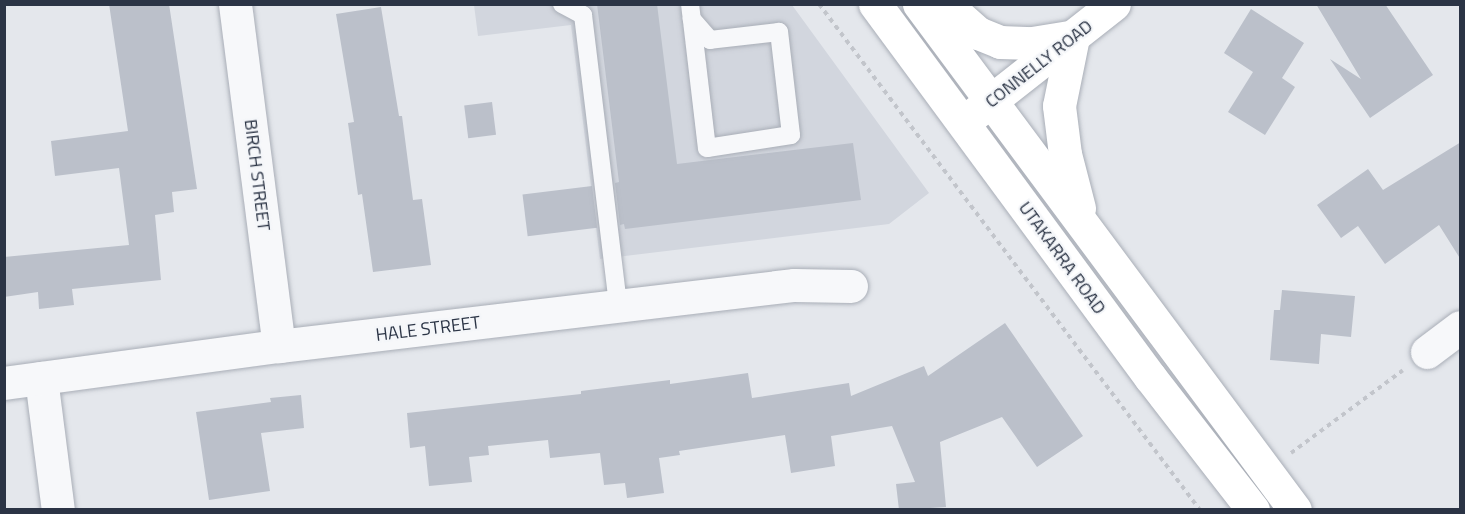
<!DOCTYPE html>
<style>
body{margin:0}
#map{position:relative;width:1465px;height:514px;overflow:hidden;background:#e4e7ec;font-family:"Titillium Web",sans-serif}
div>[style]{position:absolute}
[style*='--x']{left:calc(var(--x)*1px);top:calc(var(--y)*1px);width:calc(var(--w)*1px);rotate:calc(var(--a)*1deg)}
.built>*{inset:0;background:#d2d6de}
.building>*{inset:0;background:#bbc0ca;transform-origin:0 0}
.path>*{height:4px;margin-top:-2px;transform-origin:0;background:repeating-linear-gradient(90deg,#c2c5cb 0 4.5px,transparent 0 9px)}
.roads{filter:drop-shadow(0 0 2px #a9aeb7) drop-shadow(0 0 2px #a9aeb7)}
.lane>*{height:18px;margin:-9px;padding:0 9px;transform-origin:9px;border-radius:9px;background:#f7f8fa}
.street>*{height:33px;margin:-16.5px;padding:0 16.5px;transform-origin:16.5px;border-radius:16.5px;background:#f7f8fa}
.secondary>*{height:33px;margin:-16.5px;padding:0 16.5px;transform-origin:16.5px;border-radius:16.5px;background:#fff}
span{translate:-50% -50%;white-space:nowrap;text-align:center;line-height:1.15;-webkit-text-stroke:4.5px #f4f6f9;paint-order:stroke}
.street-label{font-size:18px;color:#2b3445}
.frame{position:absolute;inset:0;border:6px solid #2b3445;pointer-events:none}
</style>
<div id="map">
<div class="built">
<div style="clip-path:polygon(474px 5px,792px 5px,929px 193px,889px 224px,600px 259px,571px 25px,478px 36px)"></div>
</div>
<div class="building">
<div style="clip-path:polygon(109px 4px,169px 4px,197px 189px,172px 192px,174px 212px,155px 215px,161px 280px,72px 289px,74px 305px,39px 309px,38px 292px,4px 297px,4px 257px,129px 245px,119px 168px,55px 176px,51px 141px,128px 131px)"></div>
<div style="clip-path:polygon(597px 4px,657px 4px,677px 164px,853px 143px,861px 200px,625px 229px,624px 224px,620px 225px,615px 183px,619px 182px)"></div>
<div style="clip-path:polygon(1316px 4px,1385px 4px,1433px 75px,1370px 118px,1330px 59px,1361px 79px)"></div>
<div style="clip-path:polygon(381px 7px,399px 116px,402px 116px,413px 200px,422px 199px,431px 265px,373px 272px,362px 194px,358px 195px,348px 123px,354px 122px,336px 14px)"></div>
<div style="clip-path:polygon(1251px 9px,1304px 43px,1282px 78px,1295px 87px,1265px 135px,1228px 112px,1253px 72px,1224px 53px)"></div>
<div style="left:492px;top:102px;width:33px;height:28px;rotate:83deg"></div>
<div style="clip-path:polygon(1461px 142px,1461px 260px,1439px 225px,1385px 264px,1358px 226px,1341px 238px,1317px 205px,1368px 169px,1383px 190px)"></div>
<div style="left:592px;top:186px;width:42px;height:70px;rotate:83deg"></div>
<div style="clip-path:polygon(1282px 290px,1355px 296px,1351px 337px,1321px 334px,1319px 364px,1270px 360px,1274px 310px,1280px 310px)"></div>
<div style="clip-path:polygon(1005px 323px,1083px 436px,1037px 467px,1002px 417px,940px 442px,946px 507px,899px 510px,896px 484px,915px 482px,892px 426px,831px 436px,835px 466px,791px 473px,785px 435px,679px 451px,680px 455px,659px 458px,664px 493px,627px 498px,625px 483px,604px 485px,600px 453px,550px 458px,548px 440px,488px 446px,489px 455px,469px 457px,472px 482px,429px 486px,425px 446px,410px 448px,407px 413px,581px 394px,581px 391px,670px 380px,670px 384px,748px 373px,752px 398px,849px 383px,851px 396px,924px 366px,928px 376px)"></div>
<div style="clip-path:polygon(301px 395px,304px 428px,261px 433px,270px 491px,209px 500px,196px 412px,271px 402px,270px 398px)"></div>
</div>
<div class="path">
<div style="--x:819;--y:4;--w:633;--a:53.02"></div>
<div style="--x:1291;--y:453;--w:139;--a:-36.5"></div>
</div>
<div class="roads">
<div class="lane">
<div style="--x:562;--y:4;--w:24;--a:28"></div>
<div style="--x:583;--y:15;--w:293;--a:83.1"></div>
<div style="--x:690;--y:4;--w:145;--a:83.3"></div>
<div style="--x:707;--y:148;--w:85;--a:-8.8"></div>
<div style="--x:791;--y:135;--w:104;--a:-96.6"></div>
<div style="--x:779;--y:32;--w:69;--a:173.4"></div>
<div style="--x:710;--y:40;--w:28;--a:-131"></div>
</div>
<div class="street">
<div style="--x:235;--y:4;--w:345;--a:82.7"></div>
<div style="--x:1427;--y:352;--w:41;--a:-37.1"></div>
<div style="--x:41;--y:378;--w:133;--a:82.7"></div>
<div style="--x:4;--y:383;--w:277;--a:-7.7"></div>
<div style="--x:279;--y:346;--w:519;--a:-6.76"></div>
<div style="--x:794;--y:285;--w:57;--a:1"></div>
</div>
<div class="secondary">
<div style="--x:875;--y:4;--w:463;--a:53.6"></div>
<div style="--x:1150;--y:377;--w:168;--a:52.2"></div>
<div style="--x:919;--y:4;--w:630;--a:53.38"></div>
<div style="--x:945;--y:4;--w:44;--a:41.3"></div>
<div style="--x:978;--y:33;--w:24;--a:22"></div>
<div style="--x:1000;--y:42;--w:32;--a:2"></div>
<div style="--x:1032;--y:43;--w:39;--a:-9"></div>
<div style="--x:1073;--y:37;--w:70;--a:101.5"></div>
<div style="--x:1059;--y:106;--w:48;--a:82.9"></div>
<div style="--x:1065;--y:154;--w:56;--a:75.5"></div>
<div style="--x:974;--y:114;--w:178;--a:-38.2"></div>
</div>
</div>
<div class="street-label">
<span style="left:1039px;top:64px;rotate:-38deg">CONNELLY ROAD</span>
<span style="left:257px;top:175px;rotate:83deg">BIRCH STREET</span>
<span style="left:1062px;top:258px;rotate:54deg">UTAKARRA ROAD</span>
<span style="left:428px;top:329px;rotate:-7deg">HALE STREET</span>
</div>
<div class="frame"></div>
</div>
